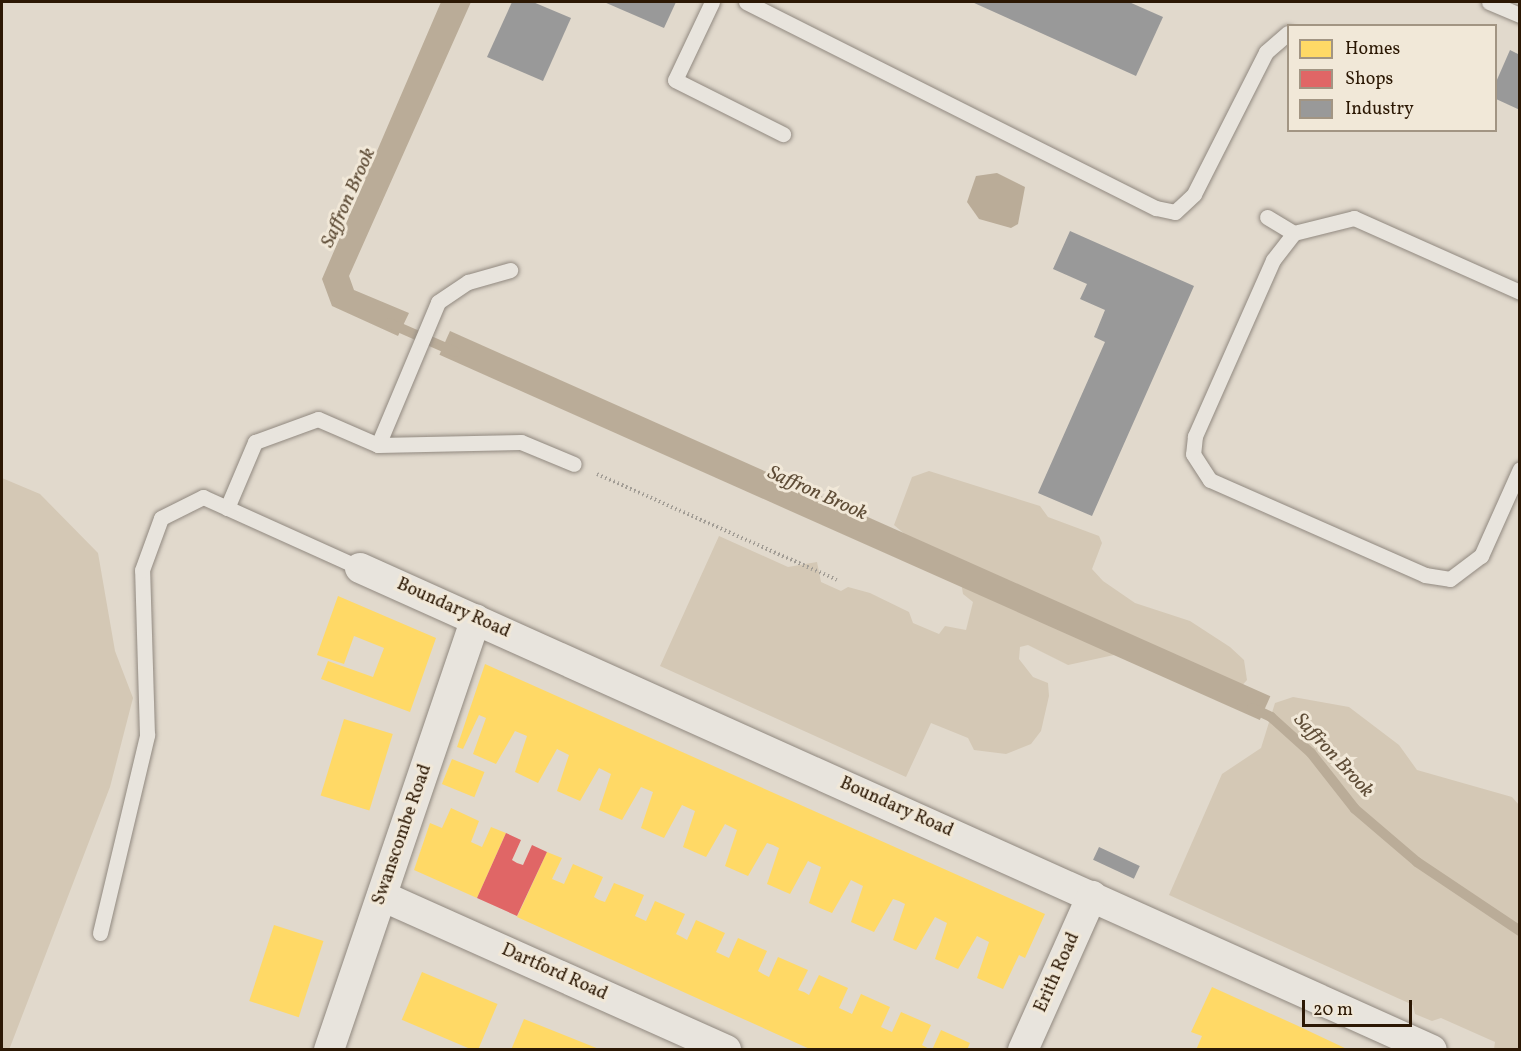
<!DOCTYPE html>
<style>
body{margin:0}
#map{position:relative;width:1521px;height:1051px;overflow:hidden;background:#e1d9cc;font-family:Vollkorn,serif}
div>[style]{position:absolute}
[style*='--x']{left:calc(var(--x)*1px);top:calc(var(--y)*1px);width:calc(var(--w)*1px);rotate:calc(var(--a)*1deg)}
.green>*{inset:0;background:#d4c8b5}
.water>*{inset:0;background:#baac98;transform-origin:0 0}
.homes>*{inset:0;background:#ffd966;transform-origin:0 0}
.shops>*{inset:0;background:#e06666}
.industry>*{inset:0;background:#999;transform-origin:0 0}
.stream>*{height:10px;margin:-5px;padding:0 5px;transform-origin:5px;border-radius:5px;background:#baac98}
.path>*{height:4px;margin-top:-2px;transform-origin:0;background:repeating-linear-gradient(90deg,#a39e96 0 1.5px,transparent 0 4.5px)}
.roads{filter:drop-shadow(0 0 2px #918980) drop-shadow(0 0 2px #918980)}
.lane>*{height:15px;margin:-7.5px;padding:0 7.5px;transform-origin:7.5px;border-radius:7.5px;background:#e8e4dd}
.street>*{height:30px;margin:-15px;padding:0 15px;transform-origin:15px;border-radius:15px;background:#e8e4dd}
span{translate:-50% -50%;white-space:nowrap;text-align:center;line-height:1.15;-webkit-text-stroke:6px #f1e8d8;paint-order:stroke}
.street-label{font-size:18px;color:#2c1804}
.water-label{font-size:20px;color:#5e4c36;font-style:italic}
.frame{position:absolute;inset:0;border:3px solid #2c1804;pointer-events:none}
.legend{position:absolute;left:1287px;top:24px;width:210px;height:108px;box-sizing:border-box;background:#f1e8d8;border:2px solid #a29583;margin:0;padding:8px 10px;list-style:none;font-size:18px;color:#2c1804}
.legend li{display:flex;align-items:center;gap:12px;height:30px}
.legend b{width:30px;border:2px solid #a29583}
.scale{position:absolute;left:1302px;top:1000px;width:110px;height:27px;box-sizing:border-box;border:3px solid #2c1804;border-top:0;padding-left:8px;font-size:18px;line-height:21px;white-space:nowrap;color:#2c1804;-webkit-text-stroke:4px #f1e8d8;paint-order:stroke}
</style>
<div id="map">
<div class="green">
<div style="clip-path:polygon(929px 471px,1040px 506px,1048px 517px,1099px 536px,1102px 543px,1092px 569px,1103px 581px,1135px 603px,1190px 621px,1230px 647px,1244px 660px,1247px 680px,1237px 691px,1167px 678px,1128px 656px,1114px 655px,1068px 665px,1028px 645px,1020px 647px,1019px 659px,1033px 677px,1048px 683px,1049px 696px,1041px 731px,1031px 744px,1006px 754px,974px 750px,968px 738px,931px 723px,906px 777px,660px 666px,719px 536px,788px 567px,817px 562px,821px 582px,841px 591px,848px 587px,870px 593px,909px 612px,913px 623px,939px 634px,945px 626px,966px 630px,973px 602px,963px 594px,961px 582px,894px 525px,912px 477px)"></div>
<div style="clip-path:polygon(2px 478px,40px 494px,98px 553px,115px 651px,133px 698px,110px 787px,9px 1050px,2px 1049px)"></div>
<div style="clip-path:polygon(1293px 697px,1349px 707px,1399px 745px,1417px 770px,1512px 797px,1519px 805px,1519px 1049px,1494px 1049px,1495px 1042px,1441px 1018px,1432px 1021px,1415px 1014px,1413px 1005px,1169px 895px,1222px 774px,1261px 748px,1275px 703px)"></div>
</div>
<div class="water">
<div style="clip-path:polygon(441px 2px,471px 2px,349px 276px,354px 290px,409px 313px,398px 336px,332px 306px,322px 279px)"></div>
<div style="clip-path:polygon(997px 173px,1025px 187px,1018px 224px,1011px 228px,979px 219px,967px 202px,976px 176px)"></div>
<div style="left:450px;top:331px;width:898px;height:26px;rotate:24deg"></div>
</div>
<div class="homes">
<div style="clip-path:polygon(338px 596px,436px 638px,410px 712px,321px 679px,328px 661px,373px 677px,384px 648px,354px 636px,344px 664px,317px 655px)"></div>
<div style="clip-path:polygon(485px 664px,1045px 914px,1025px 958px,1019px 955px,1003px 989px,977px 978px,989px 942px,977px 936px,958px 969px,935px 959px,947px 923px,935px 917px,916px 950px,893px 940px,905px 904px,899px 901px,893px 899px,874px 932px,851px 922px,863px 886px,851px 880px,832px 913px,820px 908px,809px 903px,821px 867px,808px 861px,790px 894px,767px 884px,779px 848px,773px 845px,767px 843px,748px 876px,725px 866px,737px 830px,725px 824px,706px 857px,683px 847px,695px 811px,682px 805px,664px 838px,641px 828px,653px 792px,641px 787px,622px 820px,599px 810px,611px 774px,599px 768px,580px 801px,557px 791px,569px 755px,557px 749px,538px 783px,515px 772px,527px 736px,515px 731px,496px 764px,473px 754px,486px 718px,479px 715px,463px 749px,457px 747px)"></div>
<div style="left:344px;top:719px;width:51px;height:80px;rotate:17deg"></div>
<div style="left:452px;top:759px;width:35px;height:27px;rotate:22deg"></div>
<div style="clip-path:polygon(451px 808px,479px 821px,471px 842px,482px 847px,491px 827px,506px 833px,477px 898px,414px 870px,430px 823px,442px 828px)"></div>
<div style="clip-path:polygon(547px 852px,562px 858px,552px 879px,564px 884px,573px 864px,603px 877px,594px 897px,599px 900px,605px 902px,614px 883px,644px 895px,635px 916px,646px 921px,655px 901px,685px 914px,676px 934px,682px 937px,687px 940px,696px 920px,725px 933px,716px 952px,729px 958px,738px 938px,767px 951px,758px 971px,763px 974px,769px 977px,778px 957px,808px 970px,798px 990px,804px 992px,809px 995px,819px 975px,848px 988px,839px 1008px,852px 1014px,861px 994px,890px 1007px,881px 1027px,892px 1032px,901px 1012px,931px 1025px,922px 1045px,931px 1050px,812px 1050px,517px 917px)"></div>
<div style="left:274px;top:925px;width:52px;height:80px;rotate:18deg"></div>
<div style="left:422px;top:972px;width:82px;height:52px;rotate:23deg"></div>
<div style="clip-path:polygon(1212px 987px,1296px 1025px,1349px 1050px,1196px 1050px,1202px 1036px,1191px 1032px)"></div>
<div style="clip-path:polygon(524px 1019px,599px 1049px,599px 1050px,511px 1050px)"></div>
<div style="clip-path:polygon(941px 1030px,970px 1043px,967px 1050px,932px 1050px)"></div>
</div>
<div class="shops">
<div style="clip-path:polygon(506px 833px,521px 840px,512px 860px,517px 863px,523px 865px,532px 845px,547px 852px,517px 916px,477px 898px)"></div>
</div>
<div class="industry">
<div style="clip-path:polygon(512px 2px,533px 2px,571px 18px,543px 81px,487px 57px)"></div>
<div style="clip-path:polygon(604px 2px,676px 2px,664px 28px)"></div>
<div style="clip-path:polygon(972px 2px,1129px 2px,1163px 17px,1136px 76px)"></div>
<div style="clip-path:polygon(1510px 50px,1520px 55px,1520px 110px,1496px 99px,1496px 82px)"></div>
<div style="clip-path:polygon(1070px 231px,1194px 286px,1092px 516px,1038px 493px,1105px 342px,1094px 337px,1105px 310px,1080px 299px,1087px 284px,1053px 269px)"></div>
<div style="left:1099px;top:847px;width:45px;height:14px;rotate:25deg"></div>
</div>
<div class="stream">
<div style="--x:389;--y:323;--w:72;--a:23.7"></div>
<div style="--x:1252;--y:708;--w:21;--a:25"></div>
<div style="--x:1271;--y:717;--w:54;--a:42"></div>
<div style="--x:1311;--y:753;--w:71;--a:51.8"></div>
<div style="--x:1355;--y:809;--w:82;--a:40.5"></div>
<div style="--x:1417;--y:862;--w:124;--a:33.8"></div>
</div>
<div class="path">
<div style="--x:597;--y:474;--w:262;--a:23.8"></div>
</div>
<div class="roads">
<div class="lane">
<div style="--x:712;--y:2;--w:86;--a:115.4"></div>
<div style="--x:675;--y:80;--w:121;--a:26.6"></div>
<div style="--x:746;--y:2;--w:459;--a:26.7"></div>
<div style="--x:1156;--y:208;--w:19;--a:12"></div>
<div style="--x:1175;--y:212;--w:26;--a:-43"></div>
<div style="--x:1194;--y:194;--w:159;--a:-63.1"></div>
<div style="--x:1266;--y:52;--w:29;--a:-41"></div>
<div style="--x:1489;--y:2;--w:34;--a:23"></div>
<div style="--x:1267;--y:217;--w:31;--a:31"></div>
<div style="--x:1520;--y:292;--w:182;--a:-156"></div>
<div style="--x:1354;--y:218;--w:62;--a:166"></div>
<div style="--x:1294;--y:233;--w:34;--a:128"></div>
<div style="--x:1273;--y:260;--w:193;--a:113.9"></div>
<div style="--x:1195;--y:436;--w:18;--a:96"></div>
<div style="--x:1193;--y:454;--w:31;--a:57"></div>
<div style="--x:1210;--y:480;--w:235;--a:23.8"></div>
<div style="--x:1425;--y:575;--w:25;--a:9"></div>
<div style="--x:1450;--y:579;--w:39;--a:-37"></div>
<div style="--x:1481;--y:556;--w:95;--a:-65.9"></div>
<div style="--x:378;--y:445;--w:155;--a:-67.2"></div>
<div style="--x:438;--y:302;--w:36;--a:-34"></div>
<div style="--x:468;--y:282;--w:44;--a:-15.9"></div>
<div style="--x:227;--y:508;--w:72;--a:-67"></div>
<div style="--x:255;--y:442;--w:67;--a:-20.1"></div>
<div style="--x:318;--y:419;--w:65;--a:23.4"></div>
<div style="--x:378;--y:445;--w:143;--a:-1.2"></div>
<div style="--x:521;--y:442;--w:57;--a:22.5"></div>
<div style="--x:100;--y:933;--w:204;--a:-76.6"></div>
<div style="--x:147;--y:735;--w:165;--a:-91.7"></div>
<div style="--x:142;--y:570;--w:55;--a:-69.9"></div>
<div style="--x:161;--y:518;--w:47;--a:-26.6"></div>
<div style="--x:203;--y:497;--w:172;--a:24.3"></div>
</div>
<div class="street">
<div style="--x:360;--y:568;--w:1175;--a:24.21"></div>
<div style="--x:382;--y:896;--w:377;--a:24.1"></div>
<div style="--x:329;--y:1050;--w:455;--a:-71.2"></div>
<div style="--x:1023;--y:1050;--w:169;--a:-65.9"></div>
</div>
</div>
<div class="street-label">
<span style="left:453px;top:609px;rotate:24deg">Boundary Road</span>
<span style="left:896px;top:808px;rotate:24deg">Boundary Road</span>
<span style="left:403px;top:835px;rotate:-71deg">Swanscombe Road</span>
<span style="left:554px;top:973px;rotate:24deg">Dartford Road</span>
<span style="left:1058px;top:973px;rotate:-66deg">Erith Road</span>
</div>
<div class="water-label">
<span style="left:349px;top:198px;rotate:-66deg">Saffron Brook</span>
<span style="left:817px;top:494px;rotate:24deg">Saffron Brook</span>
<span style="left:1333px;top:756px;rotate:47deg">Saffron Brook</span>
</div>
<div class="frame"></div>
<ul class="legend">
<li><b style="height:16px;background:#ffd966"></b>Homes</li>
<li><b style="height:16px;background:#e06666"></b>Shops</li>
<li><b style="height:16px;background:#999"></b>Industry</li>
</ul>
<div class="scale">20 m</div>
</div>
